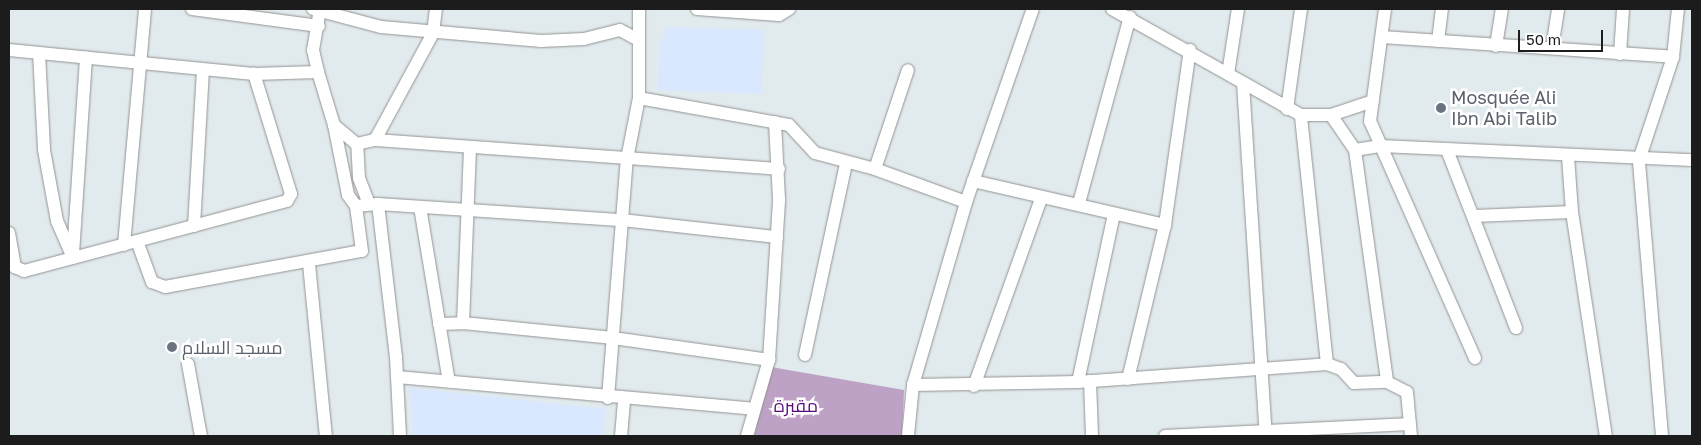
<!DOCTYPE html>
<meta charset="utf-8">
<style>
body{margin:0}
#map{position:relative;width:1701px;height:445px;overflow:hidden;background:#e1eaed;font-family:"Golos Text",Cairo,sans-serif}
div>[style]{position:absolute}
[style*='--x']{left:calc(var(--x)*1px);top:calc(var(--y)*1px);width:calc(var(--w)*1px);rotate:calc(var(--a)*1deg)}
.education>*{inset:0;background:#d9e7ff}
.cemetery>*{inset:0;background:#bea2c6}
.roads{filter:drop-shadow(0 0 1px #939393) drop-shadow(0 0 1px #939393)}
.minor>*{height:12px;margin:-6px;padding:0 6px;transform-origin:6px;border-radius:6px;background:#fff}
.dots>*{width:14px;height:14px;translate:-50% -50%;box-sizing:border-box;border:2px solid #fff;border-radius:50%}
span{translate:-50% -50%;white-space:nowrap;text-align:center;line-height:1.15;-webkit-text-stroke:5px #fff;paint-order:stroke}
.worship-label{font-size:18px;color:#5b616d}
.left{translate:0 -50%;text-align:left}
.park-label{font-size:18px;color:#580c78}
.frame{position:absolute;inset:0;border:10px solid #1c1c1c;pointer-events:none}
.scale{position:absolute;left:1518px;top:30px;width:85px;height:22px;box-sizing:border-box;border:2px solid #1c1c1c;border-top:0;padding-left:6px;font-size:15px;line-height:18px;white-space:nowrap;color:#1c1c1c;-webkit-text-stroke:4px #fff;paint-order:stroke}
</style>
<div id="map">
<div class="education">
<div style="clip-path:polygon(665px 27px,764px 30px,761px 94px,658px 90px,659px 39px,664px 39px)"></div>
<div style="clip-path:polygon(409px 388px,606px 409px,603px 436px,413px 436px)"></div>
</div>
<div class="cemetery">
<div style="clip-path:polygon(771px 367px,904px 390px,902px 436px,754px 436px)"></div>
</div>
<div class="roads">
<div class="minor">
<div style="--x:192;--y:9;--w:128;--a:7.6"></div>
<div style="--x:313;--y:9;--w:70;--a:14.8"></div>
<div style="--x:381;--y:27;--w:161;--a:5"></div>
<div style="--x:541;--y:41;--w:43;--a:-2.7"></div>
<div style="--x:584;--y:39;--w:37;--a:-14"></div>
<div style="--x:620;--y:30;--w:21;--a:28"></div>
<div style="--x:639;--y:40;--w:58;--a:90"></div>
<div style="--x:639;--y:98;--w:152;--a:10.2"></div>
<div style="--x:789;--y:125;--w:38;--a:47"></div>
<div style="--x:815;--y:153;--w:62;--a:14.9"></div>
<div style="--x:875;--y:169;--w:97;--a:19.9"></div>
<div style="--x:320;--y:9;--w:42;--a:99.7"></div>
<div style="--x:313;--y:50;--w:23;--a:77"></div>
<div style="--x:318;--y:72;--w:55;--a:73.2"></div>
<div style="--x:334;--y:125;--w:30;--a:40"></div>
<div style="--x:697;--y:9;--w:82;--a:4.2"></div>
<div style="--x:779;--y:15;--w:12;--a:-31"></div>
<div style="--x:1112;--y:9;--w:217;--a:29.3"></div>
<div style="--x:1385;--y:9;--w:113;--a:97.6"></div>
<div style="--x:1370;--y:121;--w:27;--a:66"></div>
<div style="--x:1381;--y:146;--w:311;--a:2.6"></div>
<div style="--x:1382;--y:37;--w:292;--a:3.9"></div>
<div style="--x:639;--y:40;--w:31;--a:-90"></div>
<div style="--x:1438;--y:41;--w:32;--a:-83"></div>
<div style="--x:1496;--y:46;--w:37;--a:-81"></div>
<div style="--x:1552;--y:48;--w:39;--a:-81"></div>
<div style="--x:9;--y:50;--w:246;--a:5.6"></div>
<div style="--x:254;--y:74;--w:64;--a:-1.8"></div>
<div style="--x:39;--y:53;--w:97;--a:87"></div>
<div style="--x:44;--y:150;--w:72;--a:79.6"></div>
<div style="--x:57;--y:221;--w:40;--a:66.6"></div>
<div style="--x:1620;--y:54;--w:45;--a:-86.2"></div>
<div style="--x:1228;--y:74;--w:66;--a:-81.3"></div>
<div style="--x:1243;--y:83;--w:354;--a:86.3"></div>
<div style="--x:1287;--y:109;--w:101;--a:-82"></div>
<div style="--x:1331;--y:115;--w:42;--a:55.6"></div>
<div style="--x:1355;--y:150;--w:234;--a:82.1"></div>
<div style="--x:375;--y:140;--w:405;--a:4.1"></div>
<div style="--x:1355;--y:150;--w:26;--a:-9"></div>
<div style="--x:1381;--y:146;--w:232;--a:66.1"></div>
<div style="--x:1447;--y:150;--w:191;--a:68.8"></div>
<div style="--x:1568;--y:157;--w:55;--a:85.8"></div>
<div style="--x:1572;--y:212;--w:227;--a:81.4"></div>
<div style="--x:875;--y:169;--w:104;--a:-71.6"></div>
<div style="--x:973;--y:181;--w:197;--a:12.9"></div>
<div style="--x:1079;--y:203;--w:193;--a:-74.7"></div>
<div style="--x:369;--y:204;--w:28;--a:-111"></div>
<div style="--x:359;--y:178;--w:34;--a:-93"></div>
<div style="--x:357;--y:144;--w:18;--a:-13"></div>
<div style="--x:375;--y:140;--w:122;--a:-61.5"></div>
<div style="--x:433;--y:33;--w:24;--a:-83"></div>
<div style="--x:378;--y:204;--w:154;--a:83.3"></div>
<div style="--x:396;--y:357;--w:79;--a:87.1"></div>
<div style="--x:356;--y:206;--w:22;--a:-5"></div>
<div style="--x:378;--y:204;--w:245;--a:3.8"></div>
<div style="--x:622;--y:220;--w:156;--a:6.3"></div>
<div style="--x:420;--y:207;--w:177;--a:80.6"></div>
<div style="--x:1474;--y:216;--w:98;--a:-2.3"></div>
<div style="--x:194;--y:226;--w:157;--a:-86.7"></div>
<div style="--x:9;--y:233;--w:35;--a:80"></div>
<div style="--x:15;--y:267;--w:10;--a:24"></div>
<div style="--x:24;--y:271;--w:272;--a:-14.9"></div>
<div style="--x:287;--y:201;--w:8;--a:-60"></div>
<div style="--x:291;--y:194;--w:126;--a:-107.1"></div>
<div style="--x:137;--y:241;--w:44;--a:69.9"></div>
<div style="--x:152;--y:282;--w:14;--a:21"></div>
<div style="--x:165;--y:287;--w:200;--a:-10.4"></div>
<div style="--x:362;--y:251;--w:45;--a:-97.6"></div>
<div style="--x:356;--y:206;--w:14;--a:-126"></div>
<div style="--x:348;--y:195;--w:71;--a:-101.3"></div>
<div style="--x:124;--y:245;--w:237;--a:-84.9"></div>
<div style="--x:73;--y:254;--w:197;--a:-86.2"></div>
<div style="--x:309;--y:264;--w:173;--a:84.4"></div>
<div style="--x:463;--y:323;--w:176;--a:-87.7"></div>
<div style="--x:439;--y:324;--w:24;--a:-2"></div>
<div style="--x:463;--y:323;--w:151;--a:5.7"></div>
<div style="--x:613;--y:338;--w:158;--a:8"></div>
<div style="--x:805;--y:355;--w:195;--a:-77.9"></div>
<div style="--x:188;--y:364;--w:73;--a:79.8"></div>
<div style="--x:1327;--y:364;--w:15;--a:20"></div>
<div style="--x:1341;--y:369;--w:19;--a:47"></div>
<div style="--x:1354;--y:383;--w:33;--a:-2"></div>
<div style="--x:1387;--y:382;--w:22;--a:27"></div>
<div style="--x:1407;--y:392;--w:44;--a:84.8"></div>
<div style="--x:397;--y:377;--w:358;--a:5.1"></div>
<div style="--x:1128;--y:379;--w:158;--a:-76.5"></div>
<div style="--x:1165;--y:225;--w:177;--a:-81.9"></div>
<div style="--x:1090;--y:381;--w:55;--a:87.9"></div>
<div style="--x:1078;--y:382;--w:172;--a:-77.9"></div>
<div style="--x:913;--y:385;--w:165;--a:-1"></div>
<div style="--x:1078;--y:382;--w:250;--a:-4.1"></div>
<div style="--x:1327;--y:364;--w:250;--a:-96"></div>
<div style="--x:1301;--y:115;--w:30;--a:0"></div>
<div style="--x:1331;--y:115;--w:44;--a:-18.4"></div>
<div style="--x:974;--y:386;--w:199;--a:-70.3"></div>
<div style="--x:608;--y:398;--w:240;--a:-85.5"></div>
<div style="--x:627;--y:159;--w:62;--a:-78.9"></div>
<div style="--x:621;--y:436;--w:36;--a:-85"></div>
<div style="--x:747;--y:436;--w:79;--a:-73.9"></div>
<div style="--x:769;--y:360;--w:161;--a:-86.4"></div>
<div style="--x:779;--y:199;--w:77;--a:-93"></div>
<div style="--x:908;--y:436;--w:51;--a:-84.4"></div>
<div style="--x:913;--y:385;--w:191;--a:-73.8"></div>
<div style="--x:966;--y:202;--w:204;--a:-70.9"></div>
<div style="--x:1165;--y:436;--w:245;--a:-2.8"></div>
<div style="--x:1662;--y:436;--w:277;--a:-94.8"></div>
<div style="--x:1639;--y:160;--w:108;--a:-71.7"></div>
<div style="--x:1673;--y:57;--w:48;--a:-84.1"></div>
</div>
</div>
<div class="dots">
<div style="left:1441px;top:108px;background:#6b7280"></div>
<div style="left:172px;top:347px;background:#6b7280"></div>
</div>
<div class="worship-label">
<span class="left" style="left:1451px;top:108px">Mosquée Ali<br>Ibn Abi Talib</span>
<span class="left" style="left:182px;top:347px">مسجد السلام</span>
</div>
<div class="park-label">
<span style="left:796px;top:405px">مقبرة</span>
</div>
<div class="frame"></div>
<div class="scale">50 m</div>
</div>
